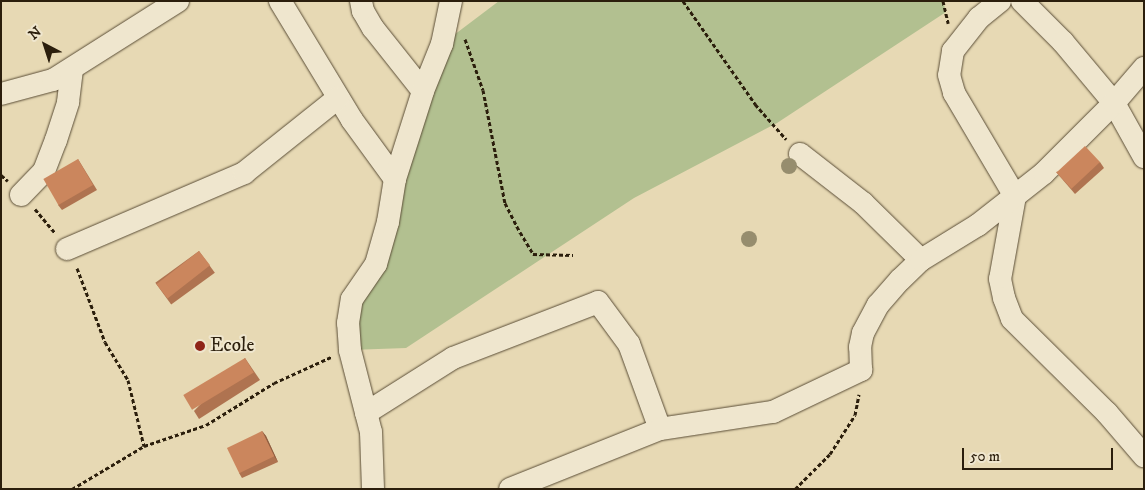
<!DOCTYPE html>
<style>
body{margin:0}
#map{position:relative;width:1145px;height:490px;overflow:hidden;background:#e7d9b4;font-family:"IM FELL DW Pica",serif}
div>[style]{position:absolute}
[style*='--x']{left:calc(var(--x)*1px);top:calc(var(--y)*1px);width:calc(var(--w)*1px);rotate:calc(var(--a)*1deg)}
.green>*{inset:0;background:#b2c090}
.path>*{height:3px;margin-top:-1.5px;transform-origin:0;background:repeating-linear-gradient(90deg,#2b1e0c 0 4px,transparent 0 6.5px)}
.roads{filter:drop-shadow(0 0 1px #5a4d36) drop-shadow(0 0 1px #5a4d36)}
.street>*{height:22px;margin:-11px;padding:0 11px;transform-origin:11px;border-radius:11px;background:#efe6ce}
.trees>*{width:16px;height:16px;margin:-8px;border-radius:50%;background:#968d6e}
.wall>*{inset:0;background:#af7350;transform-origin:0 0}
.shaded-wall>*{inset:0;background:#8e5e41}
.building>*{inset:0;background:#cb865d;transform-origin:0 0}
.dots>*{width:14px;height:14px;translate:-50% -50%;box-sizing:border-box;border:2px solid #efe6ce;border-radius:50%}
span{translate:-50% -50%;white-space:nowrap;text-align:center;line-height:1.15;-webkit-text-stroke:4px #efe6ce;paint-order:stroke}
.poi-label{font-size:19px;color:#2b1e0c}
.left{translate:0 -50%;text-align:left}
.frame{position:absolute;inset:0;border:2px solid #2b1e0c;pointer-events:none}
.north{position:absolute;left:20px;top:20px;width:50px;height:50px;-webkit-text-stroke:4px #efe6ce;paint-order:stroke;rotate:320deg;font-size:14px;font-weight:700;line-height:20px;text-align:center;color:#2b1e0c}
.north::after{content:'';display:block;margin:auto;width:18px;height:22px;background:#2b1e0c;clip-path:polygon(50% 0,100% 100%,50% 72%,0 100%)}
.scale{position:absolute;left:962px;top:448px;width:151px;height:22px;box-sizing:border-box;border:2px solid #2b1e0c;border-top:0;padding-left:6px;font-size:15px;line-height:18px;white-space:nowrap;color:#2b1e0c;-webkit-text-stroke:4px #efe6ce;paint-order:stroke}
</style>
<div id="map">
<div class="green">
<div style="clip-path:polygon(499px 1px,943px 1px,946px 12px,777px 123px,634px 198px,406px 348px,350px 350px,348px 323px,442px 44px)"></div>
</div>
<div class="path">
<div style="--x:683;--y:1;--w:126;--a:55"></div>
<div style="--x:755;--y:104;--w:47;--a:48.5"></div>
<div style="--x:943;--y:1;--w:23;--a:77"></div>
<div style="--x:465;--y:39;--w:54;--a:70.6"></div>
<div style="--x:483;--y:90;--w:115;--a:79"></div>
<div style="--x:505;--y:203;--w:33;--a:63"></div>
<div style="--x:520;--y:232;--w:26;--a:59"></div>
<div style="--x:533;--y:254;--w:40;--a:1.4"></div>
<div style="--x:1;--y:175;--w:9;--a:41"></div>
<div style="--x:35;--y:209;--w:31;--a:50"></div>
<div style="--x:77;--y:268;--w:79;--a:69.3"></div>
<div style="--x:105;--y:342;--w:44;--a:58.8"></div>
<div style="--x:128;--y:380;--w:68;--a:76.4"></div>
<div style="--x:72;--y:489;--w:84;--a:-30.8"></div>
<div style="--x:144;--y:446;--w:65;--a:-18.7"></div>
<div style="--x:206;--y:425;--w:80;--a:-31.7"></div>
<div style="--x:274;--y:383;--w:63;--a:-24.5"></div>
<div style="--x:795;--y:489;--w:49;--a:-45"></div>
<div style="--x:830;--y:454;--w:46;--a:-57.3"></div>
<div style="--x:855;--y:415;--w:21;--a:-79"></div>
</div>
<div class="roads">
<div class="street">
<div style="--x:280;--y:1;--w:139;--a:58.8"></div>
<div style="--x:352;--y:120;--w:73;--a:53.9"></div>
<div style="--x:361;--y:1;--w:10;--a:79"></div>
<div style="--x:363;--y:11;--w:20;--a:60"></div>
<div style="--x:373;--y:28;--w:80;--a:51.6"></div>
<div style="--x:1000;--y:1;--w:27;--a:141"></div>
<div style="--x:979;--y:18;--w:42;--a:128.2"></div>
<div style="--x:953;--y:51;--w:24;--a:99"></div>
<div style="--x:949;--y:75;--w:19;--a:74"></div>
<div style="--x:954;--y:93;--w:120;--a:59.4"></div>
<div style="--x:1015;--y:196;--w:84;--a:100.2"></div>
<div style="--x:1000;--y:279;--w:19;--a:78"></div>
<div style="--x:1004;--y:298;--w:22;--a:69"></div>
<div style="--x:1012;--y:319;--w:134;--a:44.7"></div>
<div style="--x:1107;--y:413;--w:57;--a:49.3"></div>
<div style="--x:1022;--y:1;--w:58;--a:45"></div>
<div style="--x:1063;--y:42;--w:80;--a:50.1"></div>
<div style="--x:1114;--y:103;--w:62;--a:60.9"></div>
<div style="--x:1;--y:94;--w:54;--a:-15.1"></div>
<div style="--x:53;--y:80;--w:148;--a:-32.3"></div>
<div style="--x:800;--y:154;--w:80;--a:37.9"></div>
<div style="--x:863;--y:203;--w:81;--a:44.5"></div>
<div style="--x:21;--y:195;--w:33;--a:-46"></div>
<div style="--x:44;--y:171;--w:33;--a:-69"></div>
<div style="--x:56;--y:140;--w:40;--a:-72"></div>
<div style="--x:68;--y:102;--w:32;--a:-83"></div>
<div style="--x:67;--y:249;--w:193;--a:-23.2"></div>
<div style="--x:244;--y:173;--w:120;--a:-38.6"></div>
<div style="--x:366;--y:413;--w:103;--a:-32.3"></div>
<div style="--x:453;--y:358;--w:155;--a:-21.1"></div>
<div style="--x:598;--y:302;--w:52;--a:53.6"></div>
<div style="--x:629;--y:344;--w:90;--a:70"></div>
<div style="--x:373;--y:489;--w:57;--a:-92"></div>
<div style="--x:371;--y:432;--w:85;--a:-104.4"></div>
<div style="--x:350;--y:350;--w:27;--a:-94"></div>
<div style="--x:348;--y:323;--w:24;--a:-81"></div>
<div style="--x:352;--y:299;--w:42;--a:-55.6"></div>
<div style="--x:376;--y:264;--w:44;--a:-74.1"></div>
<div style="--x:388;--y:222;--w:44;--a:-80.8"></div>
<div style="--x:395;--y:179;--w:92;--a:-72.3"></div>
<div style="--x:423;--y:91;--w:51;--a:-68"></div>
<div style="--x:442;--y:44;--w:44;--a:-78.2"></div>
<div style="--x:510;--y:489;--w:162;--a:-21.8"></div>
<div style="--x:660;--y:429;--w:114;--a:-8.6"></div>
<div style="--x:773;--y:412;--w:98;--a:-25.5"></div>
<div style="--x:861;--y:370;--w:23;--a:-92"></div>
<div style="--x:860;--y:347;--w:14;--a:-78"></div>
<div style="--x:863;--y:333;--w:32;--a:-62"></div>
<div style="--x:878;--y:305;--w:33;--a:-49"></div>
<div style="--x:900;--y:280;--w:29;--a:-44"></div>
<div style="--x:921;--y:260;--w:67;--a:-31.6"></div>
<div style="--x:978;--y:225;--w:84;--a:-38.2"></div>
<div style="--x:1044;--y:173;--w:99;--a:-45"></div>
<div style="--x:1114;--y:103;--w:46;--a:-49.4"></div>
</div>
</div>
<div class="trees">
<div style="left:789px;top:166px"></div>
<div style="left:749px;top:239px"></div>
</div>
<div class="wall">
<div style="clip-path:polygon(78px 159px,97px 190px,62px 210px,58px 205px)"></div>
<div style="clip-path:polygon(1100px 162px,1104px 168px,1075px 194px,1056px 172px)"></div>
<div style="left:199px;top:251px;width:27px;height:54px;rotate:54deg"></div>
<div style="clip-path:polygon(245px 358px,260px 380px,199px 419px,194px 411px)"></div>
<div style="clip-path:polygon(262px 431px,266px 436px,278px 462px,242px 478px,239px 473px)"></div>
</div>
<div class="shaded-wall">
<div style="clip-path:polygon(262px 431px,266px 436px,278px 462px,274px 456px)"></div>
</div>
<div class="building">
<div style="left:1085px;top:146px;width:22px;height:39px;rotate:47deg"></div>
<div style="left:78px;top:159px;width:30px;height:40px;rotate:60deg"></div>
<div style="left:199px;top:251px;width:18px;height:54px;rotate:52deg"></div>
<div style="left:245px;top:358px;width:17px;height:72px;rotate:59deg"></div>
<div style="left:262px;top:431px;width:28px;height:39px;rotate:64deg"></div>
</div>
<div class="dots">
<div style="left:200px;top:346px;background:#8f2418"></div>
</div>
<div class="poi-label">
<span class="left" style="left:210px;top:346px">Ecole</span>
</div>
<div class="frame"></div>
<div class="north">N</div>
<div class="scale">50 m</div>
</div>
